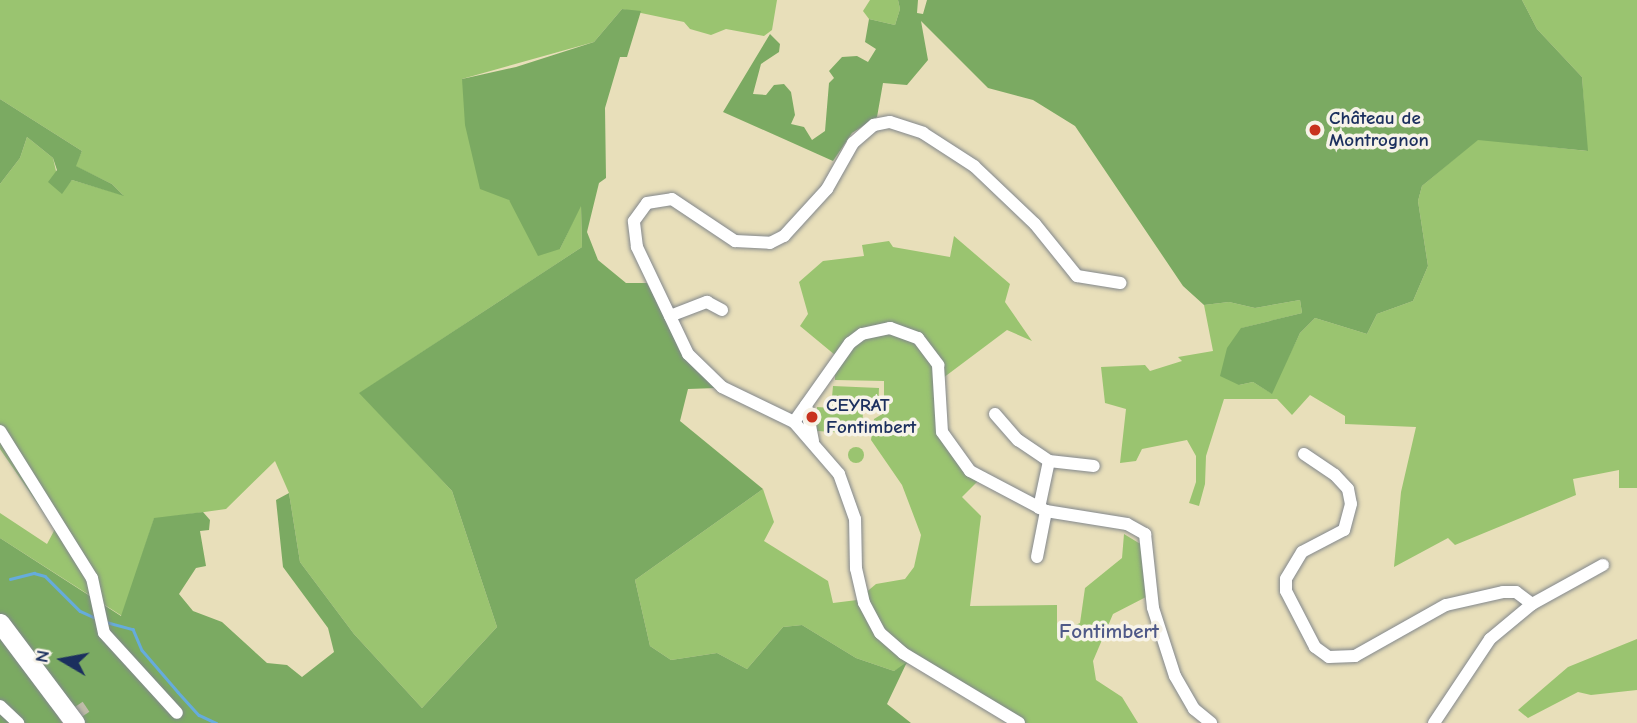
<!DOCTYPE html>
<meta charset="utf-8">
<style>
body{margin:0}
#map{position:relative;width:1637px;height:723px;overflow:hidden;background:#e8dfba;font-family:"Comic Neue",sans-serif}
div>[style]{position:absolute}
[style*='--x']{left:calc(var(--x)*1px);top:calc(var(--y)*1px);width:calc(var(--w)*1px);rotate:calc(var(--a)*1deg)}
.green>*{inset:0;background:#9ac470}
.round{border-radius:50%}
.forest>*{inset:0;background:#7baa62}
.stream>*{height:2.5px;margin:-1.25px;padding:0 1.25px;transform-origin:1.25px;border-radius:1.25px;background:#66acdc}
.minor-tunnel>*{height:12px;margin-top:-6px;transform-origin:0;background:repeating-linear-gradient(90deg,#bfbca8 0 12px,transparent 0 18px)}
.roads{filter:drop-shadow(0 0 2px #82878c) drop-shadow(0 0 2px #82878c)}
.minor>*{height:12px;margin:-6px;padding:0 6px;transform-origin:6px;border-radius:6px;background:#fff}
.highway>*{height:19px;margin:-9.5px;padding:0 9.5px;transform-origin:9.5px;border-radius:9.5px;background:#fff}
.dots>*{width:19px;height:19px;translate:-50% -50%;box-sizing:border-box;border:4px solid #f7f3e8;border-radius:50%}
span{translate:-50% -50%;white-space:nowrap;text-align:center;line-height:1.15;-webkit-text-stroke:7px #f7f3e8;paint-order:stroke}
.poi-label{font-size:19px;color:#1b2f5e;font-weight:700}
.left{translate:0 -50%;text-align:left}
.neighbourhood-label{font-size:21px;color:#4f5988;font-weight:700}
.north{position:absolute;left:28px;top:625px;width:70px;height:70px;-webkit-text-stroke:5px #f7f3e8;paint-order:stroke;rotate:280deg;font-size:19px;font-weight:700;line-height:28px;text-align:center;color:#1b2f5e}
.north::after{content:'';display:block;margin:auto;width:24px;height:32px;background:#1b2f5e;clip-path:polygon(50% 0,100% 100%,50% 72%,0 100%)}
</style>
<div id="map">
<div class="green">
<div style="clip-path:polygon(0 0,777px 0,772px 30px,764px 36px,726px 29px,711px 35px,690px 29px,684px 22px,622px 9px,594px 42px,462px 79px,509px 200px,560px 249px,581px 204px,582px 247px,360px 393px,452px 491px,497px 627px,422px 708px,354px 634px,300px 562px,289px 493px,275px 461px,226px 509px,154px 519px,122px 616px,0 538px,0 513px,47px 544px,55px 529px,0 449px,0 184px,20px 158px,27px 137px,53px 158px,61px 193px,72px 180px,123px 195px,112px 184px,75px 166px,82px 151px,0 99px)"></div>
<div style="clip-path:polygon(870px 0,898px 0,900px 9px,895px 25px,869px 19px,863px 11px)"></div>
<div style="clip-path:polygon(1522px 0,1637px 0,1637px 488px,1619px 488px,1619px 470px,1573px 479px,1576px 495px,1455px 545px,1448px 538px,1394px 567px,1401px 492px,1416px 427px,1345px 424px,1345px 416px,1310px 395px,1292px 415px,1277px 399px,1224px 399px,1206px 456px,1205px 484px,1199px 506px,1189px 503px,1196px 482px,1196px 456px,1187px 440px,1142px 449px,1136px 461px,1120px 463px,1126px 409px,1105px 403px,1101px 367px,1145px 365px,1150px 371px,1182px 361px,1178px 357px,1213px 351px,1204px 305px,1229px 302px,1255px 308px,1300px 300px,1302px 313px,1242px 328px,1239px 385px,1253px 382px,1271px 393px,1300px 333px,1315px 318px,1367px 334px,1377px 314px,1413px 301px,1428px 266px,1418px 201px,1422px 186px,1478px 139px,1587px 151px,1582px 77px,1537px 29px)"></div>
<div style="clip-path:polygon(954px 236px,1010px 284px,1005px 302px,1032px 341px,1007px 330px,943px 378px,946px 445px,979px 480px,962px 497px,981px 516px,970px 606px,1057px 605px,1057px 633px,1080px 623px,1085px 588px,1122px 558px,1124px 534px,1142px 545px,1146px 597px,1113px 614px,1093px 661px,1096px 680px,1122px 697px,1138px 723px,1014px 723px,908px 663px,894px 671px,856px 658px,802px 625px,783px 627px,747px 669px,717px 653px,671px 660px,650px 646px,635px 580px,763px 489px,774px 522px,764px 541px,828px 581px,833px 603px,857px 600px,876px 584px,905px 579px,914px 567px,921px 535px,902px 485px,871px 440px,874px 419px,884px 413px,884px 381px,835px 380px,835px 355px,800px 326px,808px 314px,799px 282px,823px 261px,864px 256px,862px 245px,889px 241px,893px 247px,950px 257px)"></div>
<div style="clip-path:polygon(833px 386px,879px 388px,878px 411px,863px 411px,862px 434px,817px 431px,817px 407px,831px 408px)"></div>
<div class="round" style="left:848px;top:447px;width:16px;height:16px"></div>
<div style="clip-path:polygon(1637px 639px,1637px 690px,1591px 695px,1578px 692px,1528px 718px,1518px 710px,1568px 667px)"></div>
</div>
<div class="forest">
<div style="clip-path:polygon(898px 0,918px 0,917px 13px,923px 14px,927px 0,1522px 0,1537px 29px,1582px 77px,1588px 151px,1478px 140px,1422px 186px,1418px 201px,1428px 266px,1413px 301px,1377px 314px,1367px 334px,1315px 318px,1300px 333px,1272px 394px,1253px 382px,1239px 385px,1220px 376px,1227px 348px,1241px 328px,1302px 313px,1300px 300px,1255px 308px,1229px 302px,1204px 305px,1183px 286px,1075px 126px,1033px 100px,988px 88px,921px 21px,928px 60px,907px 85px,883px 83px,877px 117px,852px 133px,833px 161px,723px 112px,770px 34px,780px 44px,779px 52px,761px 64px,753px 94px,766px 95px,774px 85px,784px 84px,791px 92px,795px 115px,791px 124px,804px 127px,812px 140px,825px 131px,829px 83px,834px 78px,829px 71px,842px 57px,857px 56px,868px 62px,876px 49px,865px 42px,869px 19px,895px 25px,900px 9px)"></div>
<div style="clip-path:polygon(622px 9px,641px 11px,627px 57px,620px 57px,605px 108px,606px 178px,599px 183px,587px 232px,598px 260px,626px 283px,647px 283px,685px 357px,716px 388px,688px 389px,680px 421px,763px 489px,635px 580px,650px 646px,671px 660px,717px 653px,747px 669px,783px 627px,802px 625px,856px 658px,894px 671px,907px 662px,887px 704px,911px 723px,0 723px,0 538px,121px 616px,154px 518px,203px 512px,210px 520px,209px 530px,200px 531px,206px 566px,196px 568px,179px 594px,193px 611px,222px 622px,267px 663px,287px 665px,302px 677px,334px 652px,328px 628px,283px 567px,276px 500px,289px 493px,300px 562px,354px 634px,422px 708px,497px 627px,452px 491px,359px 393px,582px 247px,581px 206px,560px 249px,538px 256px,509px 200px,480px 189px,465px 125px,462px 79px,516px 67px,594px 42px)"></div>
<div style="clip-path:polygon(0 99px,82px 151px,76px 166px,112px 184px,124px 196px,72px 180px,62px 194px,48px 182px,57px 170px,53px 158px,27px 137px,20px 158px,0 184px)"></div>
</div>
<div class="stream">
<div style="--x:10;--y:579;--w:25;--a:-14"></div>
<div style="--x:34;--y:573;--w:11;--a:15"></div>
<div style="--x:45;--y:576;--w:49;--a:45"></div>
<div style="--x:80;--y:611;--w:17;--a:24"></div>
<div style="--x:106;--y:622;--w:28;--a:15"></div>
<div style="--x:133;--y:629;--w:23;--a:67"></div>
<div style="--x:142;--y:650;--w:55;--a:49.4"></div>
<div style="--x:178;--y:692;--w:31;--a:48"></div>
<div style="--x:199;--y:715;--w:19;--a:25"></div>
</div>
<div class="minor-tunnel">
<div style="--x:62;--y:723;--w:29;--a:-34"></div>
</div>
<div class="roads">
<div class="minor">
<div style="--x:670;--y:316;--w:40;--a:-21"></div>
<div style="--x:707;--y:302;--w:17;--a:28"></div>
<div style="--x:806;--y:405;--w:37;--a:79"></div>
<div style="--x:995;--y:414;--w:35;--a:49"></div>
<div style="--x:1018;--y:440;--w:37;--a:34"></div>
<div style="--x:794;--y:422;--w:97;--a:-54.7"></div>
<div style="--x:850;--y:343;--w:15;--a:-37"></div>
<div style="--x:862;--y:334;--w:29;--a:-12"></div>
<div style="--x:890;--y:328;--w:30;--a:20"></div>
<div style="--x:918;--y:338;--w:34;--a:53"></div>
<div style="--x:938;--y:365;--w:67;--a:86.6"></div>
<div style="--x:942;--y:432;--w:48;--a:54.3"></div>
<div style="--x:970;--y:471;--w:86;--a:27.8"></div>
<div style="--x:1046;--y:511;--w:82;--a:9.1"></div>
<div style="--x:1127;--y:524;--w:21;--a:29"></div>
<div style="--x:1145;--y:534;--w:74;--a:83.8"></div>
<div style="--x:1153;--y:608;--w:71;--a:72.1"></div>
<div style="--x:1175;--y:676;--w:38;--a:60"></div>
<div style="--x:1194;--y:709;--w:22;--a:39"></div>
<div style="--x:0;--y:431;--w:173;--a:58"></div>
<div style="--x:92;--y:578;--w:56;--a:77.7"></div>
<div style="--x:104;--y:633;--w:108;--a:47.6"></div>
<div style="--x:1304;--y:454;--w:37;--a:34"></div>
<div style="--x:1335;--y:475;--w:19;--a:47"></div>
<div style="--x:1348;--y:489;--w:15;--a:79"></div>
<div style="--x:1351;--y:504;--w:27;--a:105"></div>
<div style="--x:1344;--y:530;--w:47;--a:152.4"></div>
<div style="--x:1302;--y:552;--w:31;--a:121"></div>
<div style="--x:1286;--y:579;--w:12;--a:90"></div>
<div style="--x:1286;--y:591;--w:63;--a:62.6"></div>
<div style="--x:1315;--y:647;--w:17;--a:36"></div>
<div style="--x:1329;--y:657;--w:26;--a:-2"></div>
<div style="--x:1355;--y:656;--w:104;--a:-29.3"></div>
<div style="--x:1446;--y:605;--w:58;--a:-12.8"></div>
<div style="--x:1503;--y:592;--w:13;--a:0"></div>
<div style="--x:1516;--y:592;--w:20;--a:37"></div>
<div style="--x:1039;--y:508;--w:48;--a:-78"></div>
<div style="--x:1049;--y:461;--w:45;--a:6.3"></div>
<div style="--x:1037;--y:557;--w:47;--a:-78.9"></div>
<div style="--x:0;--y:706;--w:25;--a:43"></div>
<div style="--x:1019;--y:723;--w:135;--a:-148.9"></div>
<div style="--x:903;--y:653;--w:30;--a:-139"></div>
<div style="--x:880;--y:633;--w:34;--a:-118"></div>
<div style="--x:864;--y:603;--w:35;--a:-103"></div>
<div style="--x:856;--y:569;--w:50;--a:-91.1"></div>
<div style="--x:855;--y:519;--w:48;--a:-109.6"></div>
<div style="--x:839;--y:474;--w:69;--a:-130.9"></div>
<div style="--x:794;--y:422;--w:80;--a:-154.1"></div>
<div style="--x:722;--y:387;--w:47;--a:-135.9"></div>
<div style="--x:688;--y:354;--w:119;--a:-115.5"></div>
<div style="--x:637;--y:247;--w:26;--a:-97"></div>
<div style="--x:634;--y:221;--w:22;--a:-54"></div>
<div style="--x:647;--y:203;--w:25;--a:-9"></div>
<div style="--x:672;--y:199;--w:76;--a:33.7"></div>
<div style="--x:735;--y:241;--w:35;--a:3"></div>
<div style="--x:770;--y:243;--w:16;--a:-27"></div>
<div style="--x:784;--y:236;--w:64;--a:-47.5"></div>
<div style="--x:827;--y:189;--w:53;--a:-60.5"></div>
<div style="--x:853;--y:143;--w:28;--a:-41"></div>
<div style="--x:874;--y:125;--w:16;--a:-11"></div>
<div style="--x:890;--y:122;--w:35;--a:18"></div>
<div style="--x:923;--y:133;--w:61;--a:32.9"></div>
<div style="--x:974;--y:166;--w:84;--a:43.6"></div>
<div style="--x:1035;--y:224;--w:67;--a:51.1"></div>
<div style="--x:1077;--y:276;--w:44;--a:9.2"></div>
<div style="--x:1434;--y:723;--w:101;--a:-56.3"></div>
<div style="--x:1490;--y:639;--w:55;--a:-39.8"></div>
<div style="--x:1532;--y:604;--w:81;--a:-28.8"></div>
</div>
<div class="highway">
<div style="--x:0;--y:623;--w:125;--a:53.1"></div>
</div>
</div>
<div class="dots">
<div style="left:1315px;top:130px;background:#c8321e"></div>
<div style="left:812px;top:417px;background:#c8321e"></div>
</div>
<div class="poi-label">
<span class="left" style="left:1329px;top:130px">Château de<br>Montrognon</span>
<span class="left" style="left:826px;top:417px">CEYRAT<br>Fontimbert</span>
</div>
<div class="neighbourhood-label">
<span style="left:1109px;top:631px">Fontimbert</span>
</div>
<div class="north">N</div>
</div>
